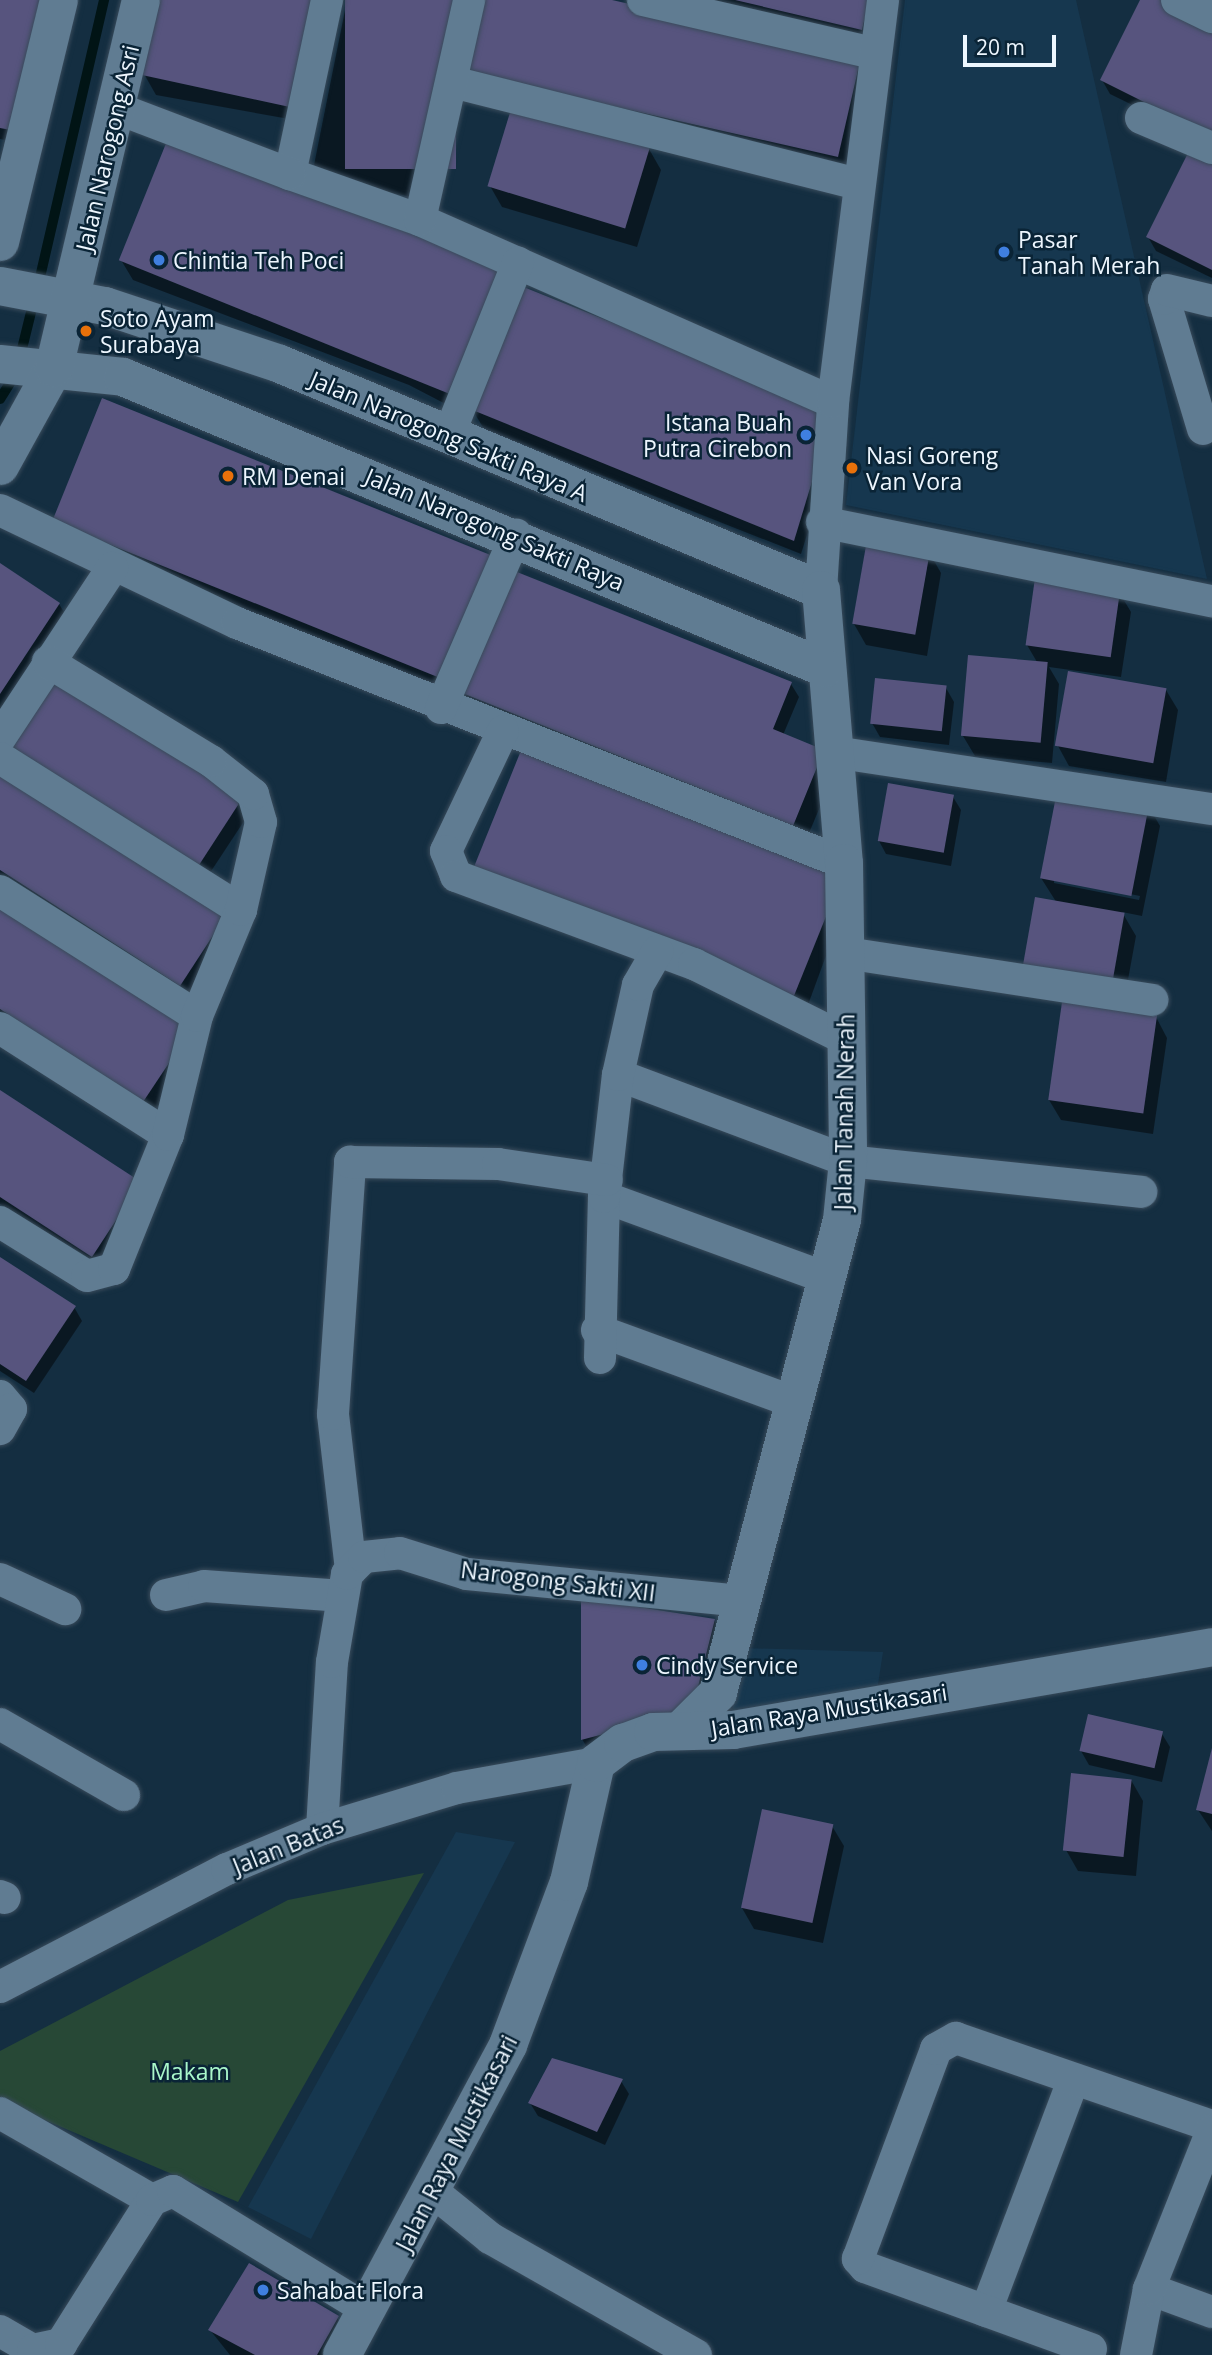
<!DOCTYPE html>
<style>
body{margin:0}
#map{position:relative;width:1212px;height:2355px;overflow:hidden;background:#142e41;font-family:"Open Sans",sans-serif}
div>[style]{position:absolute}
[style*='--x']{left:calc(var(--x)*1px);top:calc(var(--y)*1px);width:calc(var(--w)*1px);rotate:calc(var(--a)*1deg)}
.built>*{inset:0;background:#16374f}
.green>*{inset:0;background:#274836}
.shadow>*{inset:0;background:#0007}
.stream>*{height:10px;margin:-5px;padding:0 5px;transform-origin:5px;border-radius:5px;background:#011415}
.building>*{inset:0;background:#57547e;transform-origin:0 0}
.roads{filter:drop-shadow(0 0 2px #394b5b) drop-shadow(0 0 2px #394b5b)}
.minor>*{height:32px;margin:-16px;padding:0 16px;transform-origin:16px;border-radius:16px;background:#607c92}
.tertiary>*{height:38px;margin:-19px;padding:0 19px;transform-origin:19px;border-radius:19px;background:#607c92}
.secondary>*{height:38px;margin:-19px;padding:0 19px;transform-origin:19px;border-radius:19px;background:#607c92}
.dots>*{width:19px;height:19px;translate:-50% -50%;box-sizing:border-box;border:4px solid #0a2436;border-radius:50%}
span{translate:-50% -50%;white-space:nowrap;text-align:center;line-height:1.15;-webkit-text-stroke:5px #0a2436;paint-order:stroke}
.street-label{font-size:23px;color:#edf6fe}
.poi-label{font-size:23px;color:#edf6fe}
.left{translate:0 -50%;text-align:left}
.right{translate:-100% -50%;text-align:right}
.park-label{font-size:23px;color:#a9f6ca}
.scale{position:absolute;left:963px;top:35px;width:93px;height:32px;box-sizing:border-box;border:4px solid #edf6fe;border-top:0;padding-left:9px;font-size:21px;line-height:24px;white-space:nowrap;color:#edf6fe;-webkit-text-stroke:5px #0a2436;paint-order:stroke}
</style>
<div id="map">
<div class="built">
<div style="clip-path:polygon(905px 0,1076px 0,1207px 579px,846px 505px)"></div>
<div style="clip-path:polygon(741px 1648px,883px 1652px,876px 1697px,738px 1718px,729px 1700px)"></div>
<div style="clip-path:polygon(456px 1832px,515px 1842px,311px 2239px,248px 2207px)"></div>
</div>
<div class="green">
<div style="clip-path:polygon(424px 1873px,238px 2202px,0 2101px,0 2051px,288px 1900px)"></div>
</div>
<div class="shadow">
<div style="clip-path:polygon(0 0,28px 144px,0 139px)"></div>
<div style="clip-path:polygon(160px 0,306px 122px,156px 95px,144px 74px)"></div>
<div style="clip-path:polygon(347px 0,426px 200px,322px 179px,314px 165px)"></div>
<div style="clip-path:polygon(603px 0,860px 59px,868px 72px,846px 170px,472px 85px)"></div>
<div style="clip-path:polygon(681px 0,879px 0,869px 43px)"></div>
<div style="clip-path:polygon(1142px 0,1212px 144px,1110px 94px,1102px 80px)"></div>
<div style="clip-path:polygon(649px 149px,661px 170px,637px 247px,502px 207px,490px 186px)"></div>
<div style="clip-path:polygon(1212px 157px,1212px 278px,1156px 251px,1148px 237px)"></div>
<div style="clip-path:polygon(121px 260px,487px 331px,461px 412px,409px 385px,133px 280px)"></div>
<div style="clip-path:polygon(472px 409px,825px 477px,801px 554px,484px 429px)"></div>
<div style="clip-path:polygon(65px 541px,492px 556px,454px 698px)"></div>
<div style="clip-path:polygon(929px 552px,941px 573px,927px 656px,866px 645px,854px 624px)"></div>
<div style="clip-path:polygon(0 566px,59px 604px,67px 617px,0 719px)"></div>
<div style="clip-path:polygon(1119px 592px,1131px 612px,1121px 677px,1049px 667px,1059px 684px,1052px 763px,975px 756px,963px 736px,1037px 662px,1027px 645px)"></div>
<div style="clip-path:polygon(791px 684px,799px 697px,783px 735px,835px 771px,804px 845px,476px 714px,464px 693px)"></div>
<div style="clip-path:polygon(946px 688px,954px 702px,949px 745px,880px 737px,872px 723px)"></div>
<div style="clip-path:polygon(1166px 690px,1178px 710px,1166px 782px,1069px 766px,1058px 746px)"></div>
<div style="clip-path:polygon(0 765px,228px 913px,188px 999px,0 877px)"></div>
<div style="clip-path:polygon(18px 765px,242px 798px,250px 812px,202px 885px)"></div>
<div style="clip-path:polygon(953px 797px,961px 810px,951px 866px,886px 854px,879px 841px)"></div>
<div style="clip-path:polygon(evenodd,1148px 805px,1160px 826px,1142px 916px,1122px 912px,1136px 936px,1123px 1007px,1041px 878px,1148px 805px,1054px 879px,1140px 896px,1139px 900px,1054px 883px,1054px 879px)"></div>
<div style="clip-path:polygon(474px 871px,849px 893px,805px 1013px)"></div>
<div style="clip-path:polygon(0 905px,199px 1042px,152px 1115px,0 1017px)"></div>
<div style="clip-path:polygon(1156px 1017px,1167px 1038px,1153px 1134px,1061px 1120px,1049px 1100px)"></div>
<div style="clip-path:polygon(0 1092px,140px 1183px,100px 1269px,0 1204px)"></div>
<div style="clip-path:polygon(0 1259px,74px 1307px,82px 1321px,34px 1393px,0 1371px)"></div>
<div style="clip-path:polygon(714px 1620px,729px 1647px,707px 1738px,598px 1766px,582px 1739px)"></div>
<div style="clip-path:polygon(1162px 1734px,1170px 1747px,1162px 1782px,1089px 1765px,1081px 1751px)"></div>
<div style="clip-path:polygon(1212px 1751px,1212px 1831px,1198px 1810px)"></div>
<div style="clip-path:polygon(1131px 1780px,1143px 1801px,1136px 1876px,1078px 1871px,1066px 1850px)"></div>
<div style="clip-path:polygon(832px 1826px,844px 1846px,823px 1943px,754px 1929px,742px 1908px)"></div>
<div style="clip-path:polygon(621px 2081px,629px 2094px,605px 2145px,538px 2116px,530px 2103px)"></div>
<div style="clip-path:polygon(337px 2318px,349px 2338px,340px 2355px,230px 2355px,210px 2330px)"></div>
</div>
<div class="stream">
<div style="--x:38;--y:286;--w:294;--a:-77"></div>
<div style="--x:20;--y:357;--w:59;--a:-76.2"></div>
<div style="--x:0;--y:399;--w:28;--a:-58"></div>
</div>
<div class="building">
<div style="clip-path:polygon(0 0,47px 0,21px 132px,0 128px)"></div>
<div style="clip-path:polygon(159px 0,323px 0,299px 109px,142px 75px)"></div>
<div style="left:345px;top:0;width:111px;height:169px"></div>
<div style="clip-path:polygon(478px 0,612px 0,861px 57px,838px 157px,462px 72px)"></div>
<div style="clip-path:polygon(735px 0,869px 0,862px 30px)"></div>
<div style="clip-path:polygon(1140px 0,1169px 0,1212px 21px,1212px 136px,1100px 80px)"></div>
<div style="left:512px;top:106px;width:144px;height:84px;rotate:17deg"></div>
<div style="left:169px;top:136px;width:357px;height:134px;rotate:22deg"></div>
<div style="clip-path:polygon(1192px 145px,1212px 155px,1212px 270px,1146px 237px)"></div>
<div style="clip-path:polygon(521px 286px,801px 398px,823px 414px,818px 462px,794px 541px,470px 409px)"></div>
<div style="left:102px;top:398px;width:421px;height:133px;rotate:22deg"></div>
<div style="left:867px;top:540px;width:64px;height:85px;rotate:10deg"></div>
<div style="clip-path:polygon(0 563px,60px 603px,0 694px)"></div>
<div style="clip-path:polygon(512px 570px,792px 682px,773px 729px,824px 750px,793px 826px,462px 693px)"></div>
<div style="left:1035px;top:578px;width:86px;height:68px;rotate:8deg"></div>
<div style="left:968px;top:655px;width:80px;height:81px;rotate:5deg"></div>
<div style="left:1068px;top:671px;width:100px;height:76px;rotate:10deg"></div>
<div style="left:57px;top:676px;width:222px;height:90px;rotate:33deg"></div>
<div style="left:875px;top:678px;width:72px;height:46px;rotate:6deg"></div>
<div style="left:522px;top:748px;width:345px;height:134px;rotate:22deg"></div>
<div style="clip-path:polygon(0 763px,229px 911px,180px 986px,0 870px)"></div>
<div style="left:888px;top:783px;width:67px;height:59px;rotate:10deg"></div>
<div style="left:1058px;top:786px;width:93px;height:94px;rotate:11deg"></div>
<div style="left:1035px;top:897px;width:91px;height:75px;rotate:10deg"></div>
<div style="clip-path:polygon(0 902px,193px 1027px,143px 1102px,0 1009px)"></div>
<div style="left:1062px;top:1002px;width:96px;height:99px;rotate:8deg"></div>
<div style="clip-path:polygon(0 1090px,141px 1182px,92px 1257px,0 1197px)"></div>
<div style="clip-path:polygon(0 1257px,76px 1306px,26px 1381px,0 1364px)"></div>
<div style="clip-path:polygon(581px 1598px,715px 1619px,692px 1711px,581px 1740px)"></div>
<div style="left:1088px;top:1714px;width:77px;height:38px;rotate:13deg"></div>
<div style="clip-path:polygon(1212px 1748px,1212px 1814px,1196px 1810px)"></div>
<div style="left:1071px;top:1773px;width:61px;height:78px;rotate:6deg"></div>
<div style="left:762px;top:1809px;width:73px;height:101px;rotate:12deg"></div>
<div style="clip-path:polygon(552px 2058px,623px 2079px,597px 2132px,528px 2103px)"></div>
<div style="clip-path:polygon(249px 2263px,339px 2316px,317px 2355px,255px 2355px,208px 2330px)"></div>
</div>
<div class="roads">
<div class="minor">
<div style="--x:327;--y:0;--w:178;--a:102"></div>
<div style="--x:290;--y:174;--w:138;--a:19.5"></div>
<div style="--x:420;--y:220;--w:451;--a:23.8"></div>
<div style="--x:643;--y:0;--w:236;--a:13"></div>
<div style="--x:1177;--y:0;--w:39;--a:26"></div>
<div style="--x:452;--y:82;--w:420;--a:14.1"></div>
<div style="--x:116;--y:108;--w:186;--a:20.8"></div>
<div style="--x:1141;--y:118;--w:77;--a:22.9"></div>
<div style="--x:420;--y:220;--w:225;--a:-77.4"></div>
<div style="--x:1203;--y:429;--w:136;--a:-106.7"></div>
<div style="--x:1164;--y:299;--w:9;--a:-72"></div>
<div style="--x:1167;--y:290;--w:46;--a:13.7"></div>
<div style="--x:448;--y:437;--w:188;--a:-68.1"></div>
<div style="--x:0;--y:510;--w:263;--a:25.5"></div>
<div style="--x:237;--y:623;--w:653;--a:21.57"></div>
<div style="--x:822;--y:522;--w:398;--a:11.5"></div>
<div style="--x:821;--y:590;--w:188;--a:-86.3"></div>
<div style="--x:833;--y:402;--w:405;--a:-82.9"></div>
<div style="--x:441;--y:708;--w:189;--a:-66.6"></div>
<div style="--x:503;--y:731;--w:133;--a:115.4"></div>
<div style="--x:446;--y:851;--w:27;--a:68"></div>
<div style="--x:456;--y:876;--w:254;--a:20.3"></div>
<div style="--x:694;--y:964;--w:171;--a:26.4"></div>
<div style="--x:0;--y:738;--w:204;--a:-56.6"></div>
<div style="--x:834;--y:752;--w:382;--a:8.6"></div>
<div style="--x:0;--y:758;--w:285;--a:32.2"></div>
<div style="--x:0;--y:891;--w:233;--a:32.4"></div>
<div style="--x:846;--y:953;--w:310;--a:8.7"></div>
<div style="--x:0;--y:1028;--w:199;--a:32.5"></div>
<div style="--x:618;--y:1075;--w:246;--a:20.5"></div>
<div style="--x:848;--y:1161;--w:295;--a:6"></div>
<div style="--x:604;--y:1197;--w:236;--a:20"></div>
<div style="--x:0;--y:1222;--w:102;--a:31.8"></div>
<div style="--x:87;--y:1276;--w:28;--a:-15"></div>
<div style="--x:114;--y:1269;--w:144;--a:-68.1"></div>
<div style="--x:168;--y:1135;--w:122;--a:-76.3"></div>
<div style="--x:197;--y:1016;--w:115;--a:-67.5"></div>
<div style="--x:241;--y:910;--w:90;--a:-77.2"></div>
<div style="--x:261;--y:822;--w:29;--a:-106"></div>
<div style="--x:253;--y:794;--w:53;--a:-141.8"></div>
<div style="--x:211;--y:761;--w:191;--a:-148.7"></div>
<div style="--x:597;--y:1330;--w:207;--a:20.1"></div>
<div style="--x:600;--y:1358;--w:161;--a:-88.6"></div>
<div style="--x:604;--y:1197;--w:123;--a:-83.5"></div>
<div style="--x:618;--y:1075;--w:92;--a:-77.5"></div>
<div style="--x:638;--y:985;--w:39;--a:-60"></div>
<div style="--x:0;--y:1396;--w:17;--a:50"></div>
<div style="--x:11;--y:1409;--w:23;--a:119"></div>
<div style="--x:351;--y:1570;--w:157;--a:-96.6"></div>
<div style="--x:333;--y:1414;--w:253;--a:-86.1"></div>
<div style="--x:350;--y:1162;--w:148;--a:0.8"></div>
<div style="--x:498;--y:1164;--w:110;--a:8.4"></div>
<div style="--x:0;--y:1579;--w:72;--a:24.8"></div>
<div style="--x:166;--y:1595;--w:39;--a:-13"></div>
<div style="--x:204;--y:1586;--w:139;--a:4.1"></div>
<div style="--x:0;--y:1724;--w:143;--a:29.8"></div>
<div style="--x:322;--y:1829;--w:167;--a:-86.6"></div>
<div style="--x:332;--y:1662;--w:89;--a:-80.3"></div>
<div style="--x:347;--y:1574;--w:24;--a:-45"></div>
<div style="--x:364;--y:1557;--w:36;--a:-6"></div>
<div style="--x:400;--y:1553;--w:70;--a:17.4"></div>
<div style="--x:467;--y:1574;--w:275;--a:5.6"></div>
<div style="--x:0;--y:1896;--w:5;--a:22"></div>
<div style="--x:0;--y:1987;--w:256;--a:-27.5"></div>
<div style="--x:227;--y:1869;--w:103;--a:-22.8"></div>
<div style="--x:322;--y:1829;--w:141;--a:-16.9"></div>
<div style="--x:457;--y:1788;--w:141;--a:-10.2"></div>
<div style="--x:0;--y:2113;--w:175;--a:29.8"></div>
<div style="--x:432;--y:2191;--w:75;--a:39"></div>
<div style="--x:490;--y:2238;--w:237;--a:29.6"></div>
<div style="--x:1149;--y:2289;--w:67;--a:20.1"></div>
<div style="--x:986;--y:2311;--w:246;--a:-69.3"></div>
<div style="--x:0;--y:2331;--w:38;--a:30"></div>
<div style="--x:33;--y:2350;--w:29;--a:-12"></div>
<div style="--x:61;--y:2344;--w:170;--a:-57.7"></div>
<div style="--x:152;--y:2200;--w:23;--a:-23"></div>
<div style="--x:173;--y:2191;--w:226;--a:31.4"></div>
<div style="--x:1091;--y:2349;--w:240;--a:-160.1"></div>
<div style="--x:865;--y:2267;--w:11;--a:-131"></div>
<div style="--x:858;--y:2259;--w:224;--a:-69.6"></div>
<div style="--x:936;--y:2049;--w:23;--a:-29"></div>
<div style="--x:956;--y:2038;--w:271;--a:19"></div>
<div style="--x:1136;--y:2355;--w:67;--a:-78.9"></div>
<div style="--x:1149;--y:2289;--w:170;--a:-68.3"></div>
</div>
<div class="tertiary">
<div style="--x:0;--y:242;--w:249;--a:-76.3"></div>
<div style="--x:0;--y:286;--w:107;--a:10.8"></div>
<div style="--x:105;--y:306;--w:184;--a:18.3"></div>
<div style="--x:280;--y:364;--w:586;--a:22.67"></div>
<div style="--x:821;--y:590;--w:274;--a:85.2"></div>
<div style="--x:844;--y:863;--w:298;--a:89.2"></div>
<div style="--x:848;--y:1161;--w:59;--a:95.8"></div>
<div style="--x:842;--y:1220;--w:489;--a:104.7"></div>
<div style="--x:718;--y:1693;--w:51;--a:135"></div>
<div style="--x:0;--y:364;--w:124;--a:6"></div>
<div style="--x:123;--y:377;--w:760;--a:22.52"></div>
<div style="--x:0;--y:466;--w:112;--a:-61.1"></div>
<div style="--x:54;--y:368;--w:378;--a:-76.7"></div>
</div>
<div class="secondary">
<div style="--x:342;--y:2355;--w:352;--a:-61.8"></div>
<div style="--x:508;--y:2045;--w:174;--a:-69.5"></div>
<div style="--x:569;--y:1882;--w:122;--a:-77.2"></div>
<div style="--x:596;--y:1763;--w:34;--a:-37"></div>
<div style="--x:623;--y:1743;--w:32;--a:-20"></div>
<div style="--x:653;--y:1732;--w:80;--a:-1.4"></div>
<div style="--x:733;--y:1730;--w:486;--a:-9.8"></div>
</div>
</div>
<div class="dots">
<div style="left:1004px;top:252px;background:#3f7fe0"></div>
<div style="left:159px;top:260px;background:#3f7fe0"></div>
<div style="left:86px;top:331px;background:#e8710a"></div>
<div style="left:806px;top:435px;background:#3f7fe0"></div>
<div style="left:852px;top:468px;background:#e8710a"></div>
<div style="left:228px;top:476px;background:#e8710a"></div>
<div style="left:642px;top:1665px;background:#3f7fe0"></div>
<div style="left:263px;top:2290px;background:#3f7fe0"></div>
</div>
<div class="street-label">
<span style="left:107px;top:148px;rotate:-77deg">Jalan Narogong Asri</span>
<span style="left:449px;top:436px;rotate:23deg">Jalan Narogong Sakti Raya A</span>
<span style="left:495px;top:529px;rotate:23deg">Jalan Narogong Sakti Raya</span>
<span style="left:844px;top:1112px;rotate:-89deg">Jalan Tanah Nerah</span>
<span style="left:558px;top:1581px;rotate:7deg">Narogong Sakti XII</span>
<span style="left:829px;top:1710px;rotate:-9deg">Jalan Raya Mustikasari</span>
<span style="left:288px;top:1845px;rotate:-22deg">Jalan Batas</span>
<span style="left:456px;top:2143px;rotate:-63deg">Jalan Raya Mustikasari</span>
</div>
<div class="poi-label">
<span class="left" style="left:1018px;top:252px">Pasar<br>Tanah Merah</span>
<span class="left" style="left:173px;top:260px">Chintia Teh Poci</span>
<span class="left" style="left:100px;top:331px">Soto Ayam<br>Surabaya</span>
<span class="right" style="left:792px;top:435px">Istana Buah<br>Putra Cirebon</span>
<span class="left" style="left:866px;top:468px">Nasi Goreng<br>Van Vora</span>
<span class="left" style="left:242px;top:476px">RM Denai</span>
<span class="left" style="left:656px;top:1665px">Cindy Service</span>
<span class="left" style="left:277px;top:2290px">Sahabat Flora</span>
</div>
<div class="park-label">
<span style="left:190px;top:2071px">Makam</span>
</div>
<div class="scale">20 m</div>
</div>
